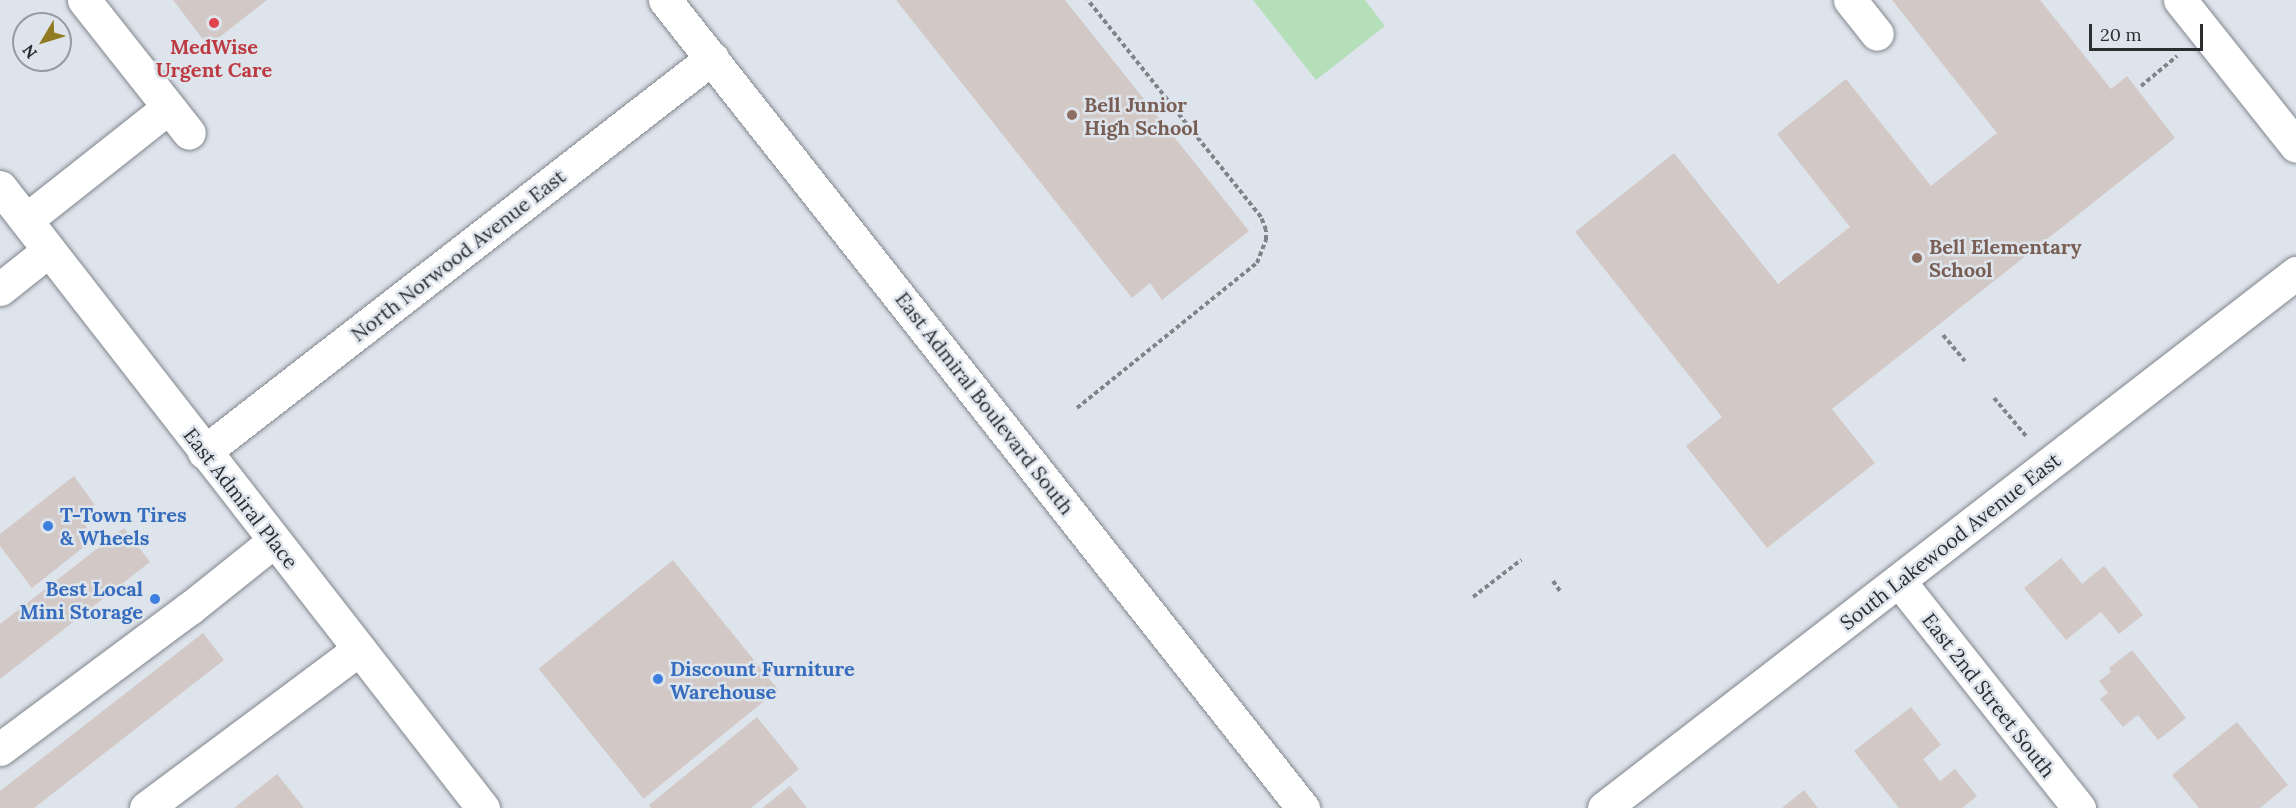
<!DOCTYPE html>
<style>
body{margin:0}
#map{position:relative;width:2296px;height:808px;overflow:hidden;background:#dee4eb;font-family:Lora,serif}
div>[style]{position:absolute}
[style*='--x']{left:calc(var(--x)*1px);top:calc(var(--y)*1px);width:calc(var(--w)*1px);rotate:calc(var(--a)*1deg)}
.green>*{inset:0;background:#b4dfb9}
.building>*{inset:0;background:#d2c8c6;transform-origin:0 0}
.path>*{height:4px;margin-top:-2px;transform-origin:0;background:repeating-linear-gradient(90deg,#7f8488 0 4.5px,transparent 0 7.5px)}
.roads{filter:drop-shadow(0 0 2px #81868d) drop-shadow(0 0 2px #81868d)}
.minor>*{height:33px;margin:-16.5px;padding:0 16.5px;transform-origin:16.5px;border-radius:16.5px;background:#fff}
.major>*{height:33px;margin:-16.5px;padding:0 16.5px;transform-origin:16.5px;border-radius:16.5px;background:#fff}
.dots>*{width:16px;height:16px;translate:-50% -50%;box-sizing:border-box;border:3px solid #dee4eb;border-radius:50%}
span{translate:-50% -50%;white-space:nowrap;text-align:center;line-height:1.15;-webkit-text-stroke:5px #dee4eb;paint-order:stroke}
.health-label{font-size:20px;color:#be3a42;font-weight:700}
.education-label{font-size:20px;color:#785e54;font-weight:700}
.left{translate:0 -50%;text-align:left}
.street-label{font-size:20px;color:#2b2e30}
.shop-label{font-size:20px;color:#366cbe;font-weight:700}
.right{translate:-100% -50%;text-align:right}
.north{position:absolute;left:12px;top:12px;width:60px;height:60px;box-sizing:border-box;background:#dee4eb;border:2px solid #969ba0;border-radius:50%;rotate:232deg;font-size:16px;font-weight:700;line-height:24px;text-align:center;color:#2b2e30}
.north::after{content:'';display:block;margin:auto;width:21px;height:27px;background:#917b22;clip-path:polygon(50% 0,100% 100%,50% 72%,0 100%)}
.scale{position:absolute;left:2089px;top:24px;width:114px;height:27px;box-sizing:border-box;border:3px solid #2b2e30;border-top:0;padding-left:8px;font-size:18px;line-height:21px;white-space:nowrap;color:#2b2e30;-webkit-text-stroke:4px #dee4eb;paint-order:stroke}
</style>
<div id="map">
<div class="green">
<div style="clip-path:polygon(1253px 0,1365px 0,1385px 26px,1316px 80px)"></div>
</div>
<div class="building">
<div style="clip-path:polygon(173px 0,267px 0,208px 46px)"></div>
<div style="clip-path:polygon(896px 0,1065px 0,1249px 231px,1162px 300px,1150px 283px,1132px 298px)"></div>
<div style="clip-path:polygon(1892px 0,2040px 0,2111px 89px,2127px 76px,2175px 138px,1832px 409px,1875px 463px,1767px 548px,1686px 446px,1722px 417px,1575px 232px,1674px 153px,1778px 284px,1850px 227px,1777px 134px,1846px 79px,1931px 186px,1997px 133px)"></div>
<div style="clip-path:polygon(74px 476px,95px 505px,79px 517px,95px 538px,32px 588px,0 546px,0 534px)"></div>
<div style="clip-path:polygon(124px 528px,150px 562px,0 679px,0 624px)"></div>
<div style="clip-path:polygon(2061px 558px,2082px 584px,2104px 566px,2143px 615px,2119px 634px,2101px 612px,2066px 640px,2024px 588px)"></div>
<div style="left:673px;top:560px;width:167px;height:173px;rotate:51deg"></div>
<div style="clip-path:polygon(203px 633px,224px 660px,34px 808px,0 808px,0 791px)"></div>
<div style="clip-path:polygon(2132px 650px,2186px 718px,2158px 740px,2138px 715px,2123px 727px,2100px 699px,2108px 693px,2099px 681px,2111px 672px,2109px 668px)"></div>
<div style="clip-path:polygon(1911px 707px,1941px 745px,1923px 759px,1940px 781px,1955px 769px,1977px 796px,1962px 808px,1899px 808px,1854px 751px)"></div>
<div style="clip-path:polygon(757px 717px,799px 769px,751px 808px,651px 808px,649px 805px)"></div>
<div style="clip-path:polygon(2237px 722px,2288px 785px,2260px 808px,2199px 808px,2172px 775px)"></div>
<div style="clip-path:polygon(277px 774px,304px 808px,234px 808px)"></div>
<div style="clip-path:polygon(790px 786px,807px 808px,762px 808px)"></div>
<div style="clip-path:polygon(1804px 790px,1818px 808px,1782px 808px)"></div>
</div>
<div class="path">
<div style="--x:2141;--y:86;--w:47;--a:-39.8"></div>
<div style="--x:1943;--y:335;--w:34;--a:50"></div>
<div style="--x:1994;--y:398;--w:50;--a:49.9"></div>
<div style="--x:1077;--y:408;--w:231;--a:-38.9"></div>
<div style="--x:1257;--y:263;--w:25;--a:-69"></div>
<div style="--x:1266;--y:240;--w:10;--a:-90"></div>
<div style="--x:1266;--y:230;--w:14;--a:-111"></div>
<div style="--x:1261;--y:217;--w:278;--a:-128.6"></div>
<div style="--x:1553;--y:581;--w:12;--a:55"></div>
<div style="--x:1473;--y:597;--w:61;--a:-37.6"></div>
</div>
<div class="roads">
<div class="minor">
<div style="--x:84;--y:0;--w:169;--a:51.7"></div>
<div style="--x:665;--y:0;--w:1030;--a:51.71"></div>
<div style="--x:1850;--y:0;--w:43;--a:51.5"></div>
<div style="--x:2180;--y:0;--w:186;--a:51.5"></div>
<div style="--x:26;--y:220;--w:181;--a:-38.3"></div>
<div style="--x:0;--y:289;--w:61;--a:-38.4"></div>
<div style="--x:204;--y:452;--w:643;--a:-37.8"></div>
<div style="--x:1899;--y:581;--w:290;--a:51.6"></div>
<div style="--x:0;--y:749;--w:237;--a:-36.6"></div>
<div style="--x:190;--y:608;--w:107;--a:-38.6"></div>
<div style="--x:146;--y:808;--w:266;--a:-36.7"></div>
<div style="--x:1604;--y:808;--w:875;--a:-37.71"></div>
</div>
<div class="major">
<div style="--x:0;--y:187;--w:787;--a:52.13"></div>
</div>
</div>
<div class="dots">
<div style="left:214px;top:23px;background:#e0444e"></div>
<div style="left:1072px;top:115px;background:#8d6e63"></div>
<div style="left:1917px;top:258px;background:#8d6e63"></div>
<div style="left:48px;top:526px;background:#3f7fe0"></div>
<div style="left:155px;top:599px;background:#3f7fe0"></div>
<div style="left:658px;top:679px;background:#3f7fe0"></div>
</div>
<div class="health-label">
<span style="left:214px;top:58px">MedWise<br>Urgent Care</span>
</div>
<div class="education-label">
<span class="left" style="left:1084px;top:116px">Bell Junior<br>High School</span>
<span class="left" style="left:1929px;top:258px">Bell Elementary<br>School</span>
</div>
<div class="street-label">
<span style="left:458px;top:255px;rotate:-38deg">North Norwood Avenue East</span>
<span style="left:985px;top:403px;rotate:52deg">East Admiral Boulevard South</span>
<span style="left:241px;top:498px;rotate:52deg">East Admiral Place</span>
<span style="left:1950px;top:541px;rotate:-38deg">South Lakewood Avenue East</span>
<span style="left:1989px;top:695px;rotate:52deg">East 2nd Street South</span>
</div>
<div class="shop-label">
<span class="left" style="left:60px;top:526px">T-Town Tires<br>&amp; Wheels</span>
<span class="right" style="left:143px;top:600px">Best Local<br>Mini Storage</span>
<span class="left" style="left:670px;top:680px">Discount Furniture<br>Warehouse</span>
</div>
<div class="north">N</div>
<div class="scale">20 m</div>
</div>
